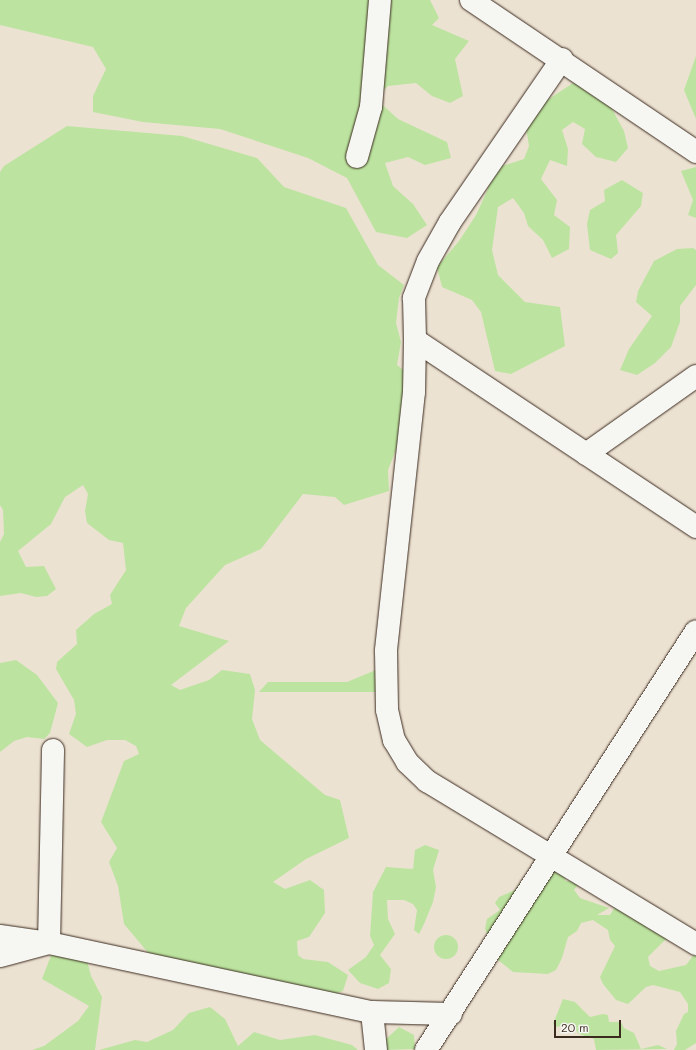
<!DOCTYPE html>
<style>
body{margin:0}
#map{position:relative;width:696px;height:1050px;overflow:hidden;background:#ece2d2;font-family:Mali,sans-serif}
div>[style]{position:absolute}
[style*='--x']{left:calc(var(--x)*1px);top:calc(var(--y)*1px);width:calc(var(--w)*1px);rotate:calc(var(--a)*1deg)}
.green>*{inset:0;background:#bce4a0}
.round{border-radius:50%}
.roads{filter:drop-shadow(0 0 1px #3b2a1e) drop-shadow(0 0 1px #3b2a1e)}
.street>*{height:22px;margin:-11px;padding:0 11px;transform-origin:11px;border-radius:11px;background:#f6f6f2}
span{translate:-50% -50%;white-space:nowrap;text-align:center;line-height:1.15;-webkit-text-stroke:3px #f6f6f2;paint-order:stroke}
.scale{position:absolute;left:554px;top:1020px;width:67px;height:18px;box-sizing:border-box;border:2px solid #3b2a1e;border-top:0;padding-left:5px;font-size:12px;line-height:14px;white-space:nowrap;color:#3b2a1e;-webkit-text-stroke:3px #f6f6f2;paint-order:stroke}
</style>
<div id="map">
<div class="green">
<div style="clip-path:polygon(0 0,430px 0,439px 18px,432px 25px,469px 41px,455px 59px,463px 96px,450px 103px,432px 96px,416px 83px,388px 86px,375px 98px,398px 119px,447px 142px,451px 158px,425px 165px,408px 157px,385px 163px,393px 186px,413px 204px,427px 225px,407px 238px,376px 232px,347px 178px,308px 158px,220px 129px,143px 122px,93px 112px,93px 96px,106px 69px,93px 47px,0 25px)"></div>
<div style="clip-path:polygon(696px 56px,696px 119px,684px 90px)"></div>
<div style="clip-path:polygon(573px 83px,591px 87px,607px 100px,624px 131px,628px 148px,616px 162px,596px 157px,582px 144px,585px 129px,573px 122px,562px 130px,568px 149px,567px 166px,550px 160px,541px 179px,557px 200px,554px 215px,570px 227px,569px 249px,552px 258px,543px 240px,528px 226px,524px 213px,513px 198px,498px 207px,492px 250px,498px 275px,525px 302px,560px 307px,565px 346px,511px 374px,495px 371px,481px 312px,472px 300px,442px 287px,437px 267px,459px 241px,476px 215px,488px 189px,490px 170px,524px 159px,529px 146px,526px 128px,543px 103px)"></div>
<div style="clip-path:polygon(67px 126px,182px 136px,257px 158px,284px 187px,346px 208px,378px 265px,404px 285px,399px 298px,396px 323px,401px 342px,397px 365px,422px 384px,388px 470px,389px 491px,344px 505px,335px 497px,303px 494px,261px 549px,225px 565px,186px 608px,179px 626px,229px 641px,171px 685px,180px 690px,209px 680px,222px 670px,250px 674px,255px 690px,252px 719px,260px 740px,325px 795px,340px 800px,349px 838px,306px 859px,273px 882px,285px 889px,310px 880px,324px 890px,325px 913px,309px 937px,297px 941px,298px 955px,303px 959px,328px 962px,348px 975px,343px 991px,334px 994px,150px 955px,124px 924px,118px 886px,109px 862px,117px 848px,101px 822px,124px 761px,139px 754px,136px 746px,125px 740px,107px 740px,87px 747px,69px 734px,76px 714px,74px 700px,56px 669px,57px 662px,77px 644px,76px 630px,94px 614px,112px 604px,110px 595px,126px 570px,123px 543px,109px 540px,87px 523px,85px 511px,88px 494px,83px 485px,65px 497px,51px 524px,18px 551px,26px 567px,44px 566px,56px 589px,47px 596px,36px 597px,21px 593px,0 596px,0 542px,4px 534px,3px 510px,0 505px,0 172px,4px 166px)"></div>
<div style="clip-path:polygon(696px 167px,696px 218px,688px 215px,693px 200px,681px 171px)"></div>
<div style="clip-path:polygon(622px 180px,643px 193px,641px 206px,616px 235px,618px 253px,611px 259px,590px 250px,587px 224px,590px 210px,605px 201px,604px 190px)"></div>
<div style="clip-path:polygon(693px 248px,696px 250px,696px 285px,680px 306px,680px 322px,671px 347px,655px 363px,637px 375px,620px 370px,629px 349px,652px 316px,636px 302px,638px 291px,654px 261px,677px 249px)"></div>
<div style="clip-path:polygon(16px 660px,37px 675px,58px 703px,50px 733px,44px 739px,27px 737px,14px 741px,0 752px,0 663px)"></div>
<div style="clip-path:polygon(383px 667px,378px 692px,259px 692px,268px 682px,347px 682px)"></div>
<div style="clip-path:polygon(425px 845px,439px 850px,433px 870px,436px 887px,433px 902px,424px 924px,419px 934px,414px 930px,417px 910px,413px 904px,404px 900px,387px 900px,388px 919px,395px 934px,380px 955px,391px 969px,389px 983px,378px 989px,360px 983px,348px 970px,366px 957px,374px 945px,370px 936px,373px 892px,386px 867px,413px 869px,415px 850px)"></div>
<div style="clip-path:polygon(553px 870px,566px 872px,565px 881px,581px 881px,574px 890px,580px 898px,609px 908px,597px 915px,610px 915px,617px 904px,652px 931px,666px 922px,675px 940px,665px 940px,648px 957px,650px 966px,659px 971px,686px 965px,696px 952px,696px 1043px,685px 1050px,674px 1050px,677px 1044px,676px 1031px,684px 1014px,688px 1012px,688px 1004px,680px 992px,653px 985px,646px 987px,628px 1004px,616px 1000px,603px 984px,600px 977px,615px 946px,610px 940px,608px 930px,593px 920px,581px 923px,577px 931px,568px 937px,562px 958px,556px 970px,548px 974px,513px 972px,498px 960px,485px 929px,487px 919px,500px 910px,495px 903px,499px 897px,515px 890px,522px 880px,531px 874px)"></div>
<div class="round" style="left:434px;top:935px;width:24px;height:24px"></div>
<div style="clip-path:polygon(84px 948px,91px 976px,102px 997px,95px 1050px,32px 1050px,44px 1046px,78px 1021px,89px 1006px,42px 979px,52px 953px)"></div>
<div style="clip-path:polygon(563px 999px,575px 1002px,590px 1017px,603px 1014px,608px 1015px,609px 1022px,621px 1022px,624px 1028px,634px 1033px,641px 1049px,658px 1045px,667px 1049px,596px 1050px,594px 1039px,579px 1034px,571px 1024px,556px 1027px,553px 1024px)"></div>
<div style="clip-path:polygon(210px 1007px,225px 1019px,238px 1046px,254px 1032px,280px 1040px,315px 1035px,352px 1045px,358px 1050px,99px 1050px,135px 1040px,147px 1042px,173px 1030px,189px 1013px)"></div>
<div style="clip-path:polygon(399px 1027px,414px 1035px,415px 1049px,384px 1050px,385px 1040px)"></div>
</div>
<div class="roads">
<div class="street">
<div style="--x:471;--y:0;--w:272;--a:34"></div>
<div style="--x:562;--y:59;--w:198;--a:124.5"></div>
<div style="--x:450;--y:222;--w:45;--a:119.4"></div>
<div style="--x:428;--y:261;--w:40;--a:111"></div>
<div style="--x:414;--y:298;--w:42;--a:88.6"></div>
<div style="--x:415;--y:340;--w:338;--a:33.6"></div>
<div style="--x:357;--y:157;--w:52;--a:-74.4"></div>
<div style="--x:371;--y:107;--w:107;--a:-85.2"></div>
<div style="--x:415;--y:340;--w:52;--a:91.1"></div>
<div style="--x:414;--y:392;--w:261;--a:96.2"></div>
<div style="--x:386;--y:651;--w:59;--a:89"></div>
<div style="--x:387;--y:710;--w:31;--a:77"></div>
<div style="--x:394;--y:740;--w:26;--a:59"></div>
<div style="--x:407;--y:762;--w:28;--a:44"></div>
<div style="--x:427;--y:781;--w:315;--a:31.2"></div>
<div style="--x:586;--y:454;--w:135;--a:-35.3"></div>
<div style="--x:0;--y:936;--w:49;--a:8.1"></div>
<div style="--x:49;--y:943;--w:193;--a:-88.8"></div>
<div style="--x:0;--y:956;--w:51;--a:-14.9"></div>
<div style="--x:49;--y:943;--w:330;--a:12.1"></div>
<div style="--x:372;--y:1012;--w:79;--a:1.5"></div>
<div style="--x:372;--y:1012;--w:38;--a:84"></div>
<div style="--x:426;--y:1050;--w:498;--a:-57.2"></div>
</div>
</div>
<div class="scale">20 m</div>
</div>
